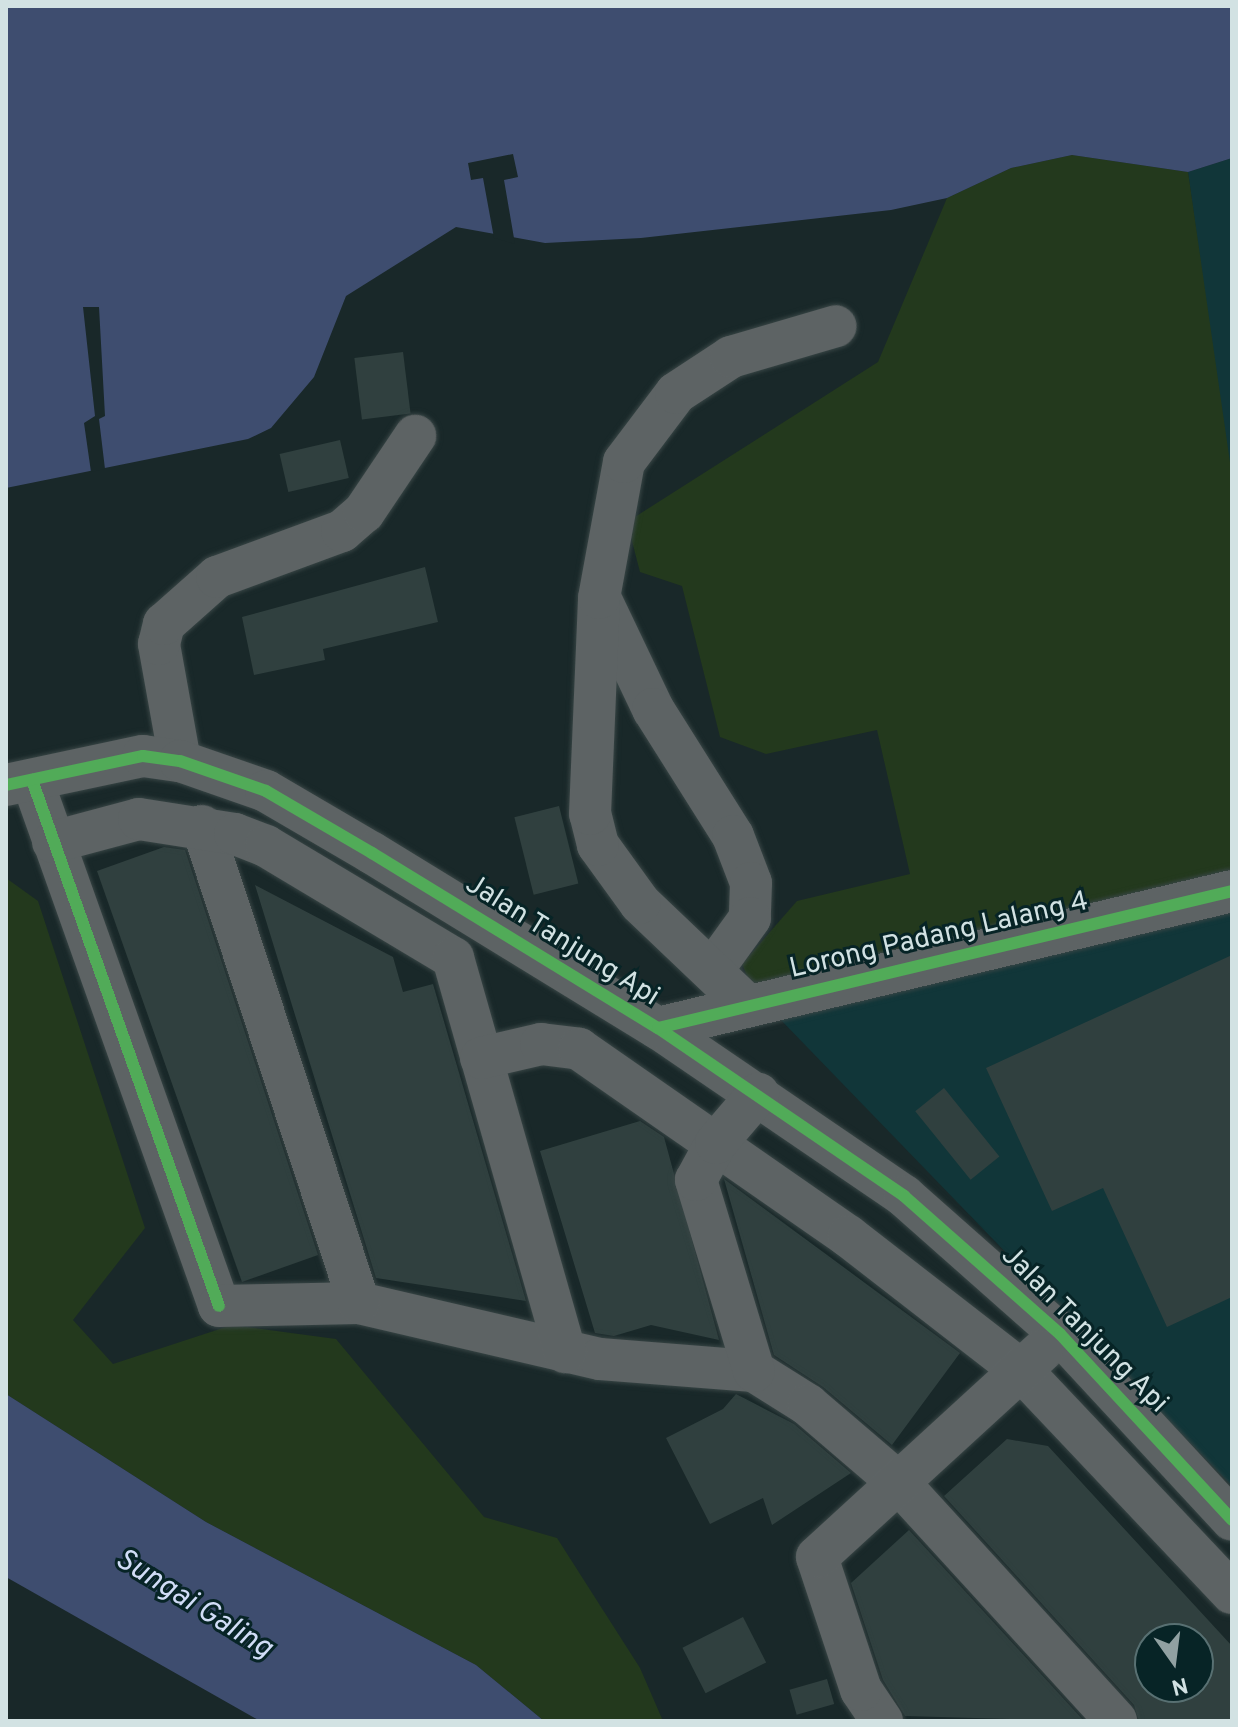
<!DOCTYPE html>
<style>
body{margin:0}
#map{position:relative;width:1238px;height:1727px;overflow:hidden;background:#192829;font-family:Overpass,sans-serif}
div>[style]{position:absolute}
[style*='--x']{left:calc(var(--x)*1px);top:calc(var(--y)*1px);width:calc(var(--w)*1px);rotate:calc(var(--a)*1deg)}
.built>*{inset:0;background:#113639}
.green>*{inset:0;background:#23391d}
.water>*{inset:0;background:#3e4d6f}
.pier>*{inset:0;background:#192829}
.building>*{inset:0;background:#30403f;transform-origin:0 0}
.roads{filter:drop-shadow(0 0 2px #384545) drop-shadow(0 0 2px #384545)}
.minor>*{height:42px;margin:-21px;padding:0 21px;transform-origin:21px;border-radius:21px;background:#5d6364}
.cycleway>*{height:12px;margin:-6px;padding:0 6px;transform-origin:6px;border-radius:6px;background:#51ab58}
span{translate:-50% -50%;white-space:nowrap;text-align:center;line-height:1.15;-webkit-text-stroke:6px #072426;paint-order:stroke}
.street-label{font-size:28px;color:#d2e2e3}
.water-label{font-size:30px;color:#d1ddf7;font-style:italic}
.frame{position:absolute;inset:0;border:8px solid #d2e2e3;pointer-events:none}
.north{position:absolute;left:1134px;top:1623px;width:80px;height:80px;box-sizing:border-box;background:#072426;border:2px solid #587072;border-radius:50%;rotate:166deg;font-size:22px;font-weight:700;line-height:32px;text-align:center;color:#d2e2e3}
.north::after{content:'';display:block;margin:auto;width:28px;height:36px;background:#91a1a2;clip-path:polygon(50% 0,100% 100%,50% 72%,0 100%)}
</style>
<div id="map">
<div class="built">
<div style="clip-path:polygon(1232px 158px,1232px 493px,1188px 172px)"></div>
<div style="clip-path:polygon(1232px 869px,1232px 1486px,749px 987px)"></div>
</div>
<div class="green">
<div style="clip-path:polygon(1072px 155px,1188px 172px,1232px 476px,1232px 870px,752px 988px,742px 964px,797px 901px,910px 874px,877px 730px,766px 754px,720px 737px,682px 586px,640px 572px,627px 522px,878px 362px,947px 198px,1011px 168px)"></div>
<div style="clip-path:polygon(6px 878px,38px 901px,145px 1228px,73px 1320px,113px 1364px,232px 1325px,336px 1339px,484px 1517px,557px 1538px,640px 1668px,663px 1721px,544px 1721px,476px 1665px,206px 1522px,6px 1394px)"></div>
</div>
<div class="water">
<div style="clip-path:polygon(6px 6px,1232px 6px,1232px 158px,1188px 172px,1072px 155px,1011px 168px,947px 198px,891px 210px,641px 238px,545px 243px,456px 227px,346px 296px,314px 377px,271px 428px,248px 439px,6px 488px)"></div>
<div style="clip-path:polygon(6px 1394px,206px 1522px,476px 1665px,544px 1721px,260px 1721px,6px 1577px)"></div>
</div>
<div class="pier">
<div style="clip-path:polygon(513px 154px,518px 177px,504px 180px,515px 244px,494px 238px,483px 178px,471px 180px,468px 163px)"></div>
<div style="clip-path:polygon(83px 307px,99px 307px,105px 416px,99px 419px,105px 469px,91px 472px,84px 423px,95px 416px)"></div>
</div>
<div class="building">
<div style="left:403px;top:352px;width:62px;height:49px;rotate:83deg"></div>
<div style="left:340px;top:440px;width:39px;height:62px;rotate:77deg"></div>
<div style="clip-path:polygon(425px 567px,438px 622px,323px 649px,325px 660px,254px 675px,242px 617px)"></div>
<div style="left:559px;top:806px;width:80px;height:46px;rotate:76deg"></div>
<div style="clip-path:polygon(164px 847px,185px 850px,318px 1255px,242px 1282px,97px 871px)"></div>
<div style="clip-path:polygon(255px 885px,393px 957px,403px 992px,433px 984px,526px 1301px,376px 1278px)"></div>
<div style="clip-path:polygon(1232px 955px,1232px 1297px,1167px 1327px,1103px 1188px,1052px 1211px,986px 1068px)"></div>
<div style="left:944px;top:1088px;width:88px;height:37px;rotate:51deg"></div>
<div style="clip-path:polygon(640px 1121px,664px 1137px,719px 1340px,651px 1325px,614px 1336px,595px 1333px,540px 1151px)"></div>
<div style="clip-path:polygon(724px 1179px,960px 1353px,892px 1445px,823px 1387px,774px 1355px)"></div>
<div style="clip-path:polygon(736px 1394px,794px 1424px,851px 1473px,772px 1525px,763px 1498px,710px 1524px,666px 1438px,723px 1409px)"></div>
<div style="clip-path:polygon(evenodd,1007px 1439px,1048px 1446px,1232px 1646px,1232px 1721px,1139px 1721px,1134px 1705px,944px 1496px,1007px 1439px,1150px 1639px,1198px 1639px,1198px 1687px,1150px 1687px,1150px 1639px)"></div>
<div style="clip-path:polygon(909px 1530px,1084px 1721px,905px 1716px,883px 1680px,851px 1583px)"></div>
<div style="left:743px;top:1617px;width:51px;height:68px;rotate:63deg"></div>
<div style="left:827px;top:1679px;width:26px;height:39px;rotate:74deg"></div>
</div>
<div class="roads">
<div class="minor">
<div style="--x:602;--y:602;--w:119;--a:64.5"></div>
<div style="--x:653;--y:709;--w:150;--a:57.8"></div>
<div style="--x:733;--y:836;--w:50;--a:69"></div>
<div style="--x:751;--y:883;--w:35;--a:92"></div>
<div style="--x:750;--y:918;--w:62;--a:125.8"></div>
<div style="--x:180;--y:761;--w:119;--a:-100.2"></div>
<div style="--x:159;--y:644;--w:21;--a:-76"></div>
<div style="--x:164;--y:624;--w:71;--a:-41.6"></div>
<div style="--x:217;--y:577;--w:133;--a:-20.2"></div>
<div style="--x:342;--y:531;--w:29;--a:-41"></div>
<div style="--x:364;--y:512;--w:92;--a:-56.1"></div>
<div style="--x:32;--y:780;--w:558;--a:70.43"></div>
<div style="--x:219;--y:1306;--w:140;--a:-1.2"></div>
<div style="--x:359;--y:1303;--w:247;--a:13.1"></div>
<div style="--x:600;--y:1359;--w:154;--a:4.5"></div>
<div style="--x:754;--y:1371;--w:64;--a:32.2"></div>
<div style="--x:808;--y:1405;--w:120;--a:40.6"></div>
<div style="--x:899;--y:1483;--w:322;--a:47.6"></div>
<div style="--x:6;--y:785;--w:140;--a:-12"></div>
<div style="--x:143;--y:756;--w:37;--a:8"></div>
<div style="--x:180;--y:761;--w:91;--a:19.2"></div>
<div style="--x:266;--y:791;--w:123;--a:30.3"></div>
<div style="--x:372;--y:853;--w:335;--a:31.5"></div>
<div style="--x:658;--y:1028;--w:298;--a:34.3"></div>
<div style="--x:904;--y:1196;--w:208;--a:41.5"></div>
<div style="--x:1060;--y:1334;--w:253;--a:47.2"></div>
<div style="--x:202;--y:826;--w:502;--a:71.78"></div>
<div style="--x:53;--y:842;--w:89;--a:-15"></div>
<div style="--x:139;--y:819;--w:97;--a:8.9"></div>
<div style="--x:235;--y:834;--w:33;--a:21"></div>
<div style="--x:266;--y:846;--w:218;--a:30.9"></div>
<div style="--x:453;--y:958;--w:410;--a:74.1"></div>
<div style="--x:748;--y:1006;--w:149;--a:-136.4"></div>
<div style="--x:640;--y:903;--w:72;--a:-125.9"></div>
<div style="--x:598;--y:845;--w:32;--a:-104"></div>
<div style="--x:590;--y:814;--w:216;--a:-87.6"></div>
<div style="--x:599;--y:598;--w:138;--a:-79.6"></div>
<div style="--x:624;--y:462;--w:86;--a:-53"></div>
<div style="--x:676;--y:393;--w:66;--a:-33.2"></div>
<div style="--x:731;--y:357;--w:109;--a:-16.4"></div>
<div style="--x:658;--y:1028;--w:590;--a:-13.42"></div>
<div style="--x:481;--y:1058;--w:62;--a:-13.1"></div>
<div style="--x:541;--y:1044;--w:38;--a:7"></div>
<div style="--x:579;--y:1049;--w:328;--a:34.8"></div>
<div style="--x:848;--y:1236;--w:219;--a:37.8"></div>
<div style="--x:1021;--y:1370;--w:307;--a:46.6"></div>
<div style="--x:754;--y:1371;--w:200;--a:-106.9"></div>
<div style="--x:696;--y:1180;--w:42;--a:-61.6"></div>
<div style="--x:716;--y:1143;--w:65;--a:-49.4"></div>
<div style="--x:882;--y:1721;--w:37;--a:-124"></div>
<div style="--x:861;--y:1690;--w:140;--a:-108.3"></div>
<div style="--x:817;--y:1557;--w:305;--a:-42.5"></div>
</div>
</div>
<div class="cycleway">
<div style="--x:32;--y:780;--w:558;--a:70.43"></div>
<div style="--x:6;--y:785;--w:140;--a:-12"></div>
<div style="--x:143;--y:756;--w:37;--a:8"></div>
<div style="--x:180;--y:761;--w:91;--a:19.2"></div>
<div style="--x:266;--y:791;--w:123;--a:30.3"></div>
<div style="--x:372;--y:853;--w:335;--a:31.5"></div>
<div style="--x:658;--y:1028;--w:298;--a:34.3"></div>
<div style="--x:904;--y:1196;--w:208;--a:41.5"></div>
<div style="--x:1060;--y:1334;--w:253;--a:47.2"></div>
<div style="--x:658;--y:1028;--w:590;--a:-13.42"></div>
</div>
<div class="street-label">
<span style="left:939px;top:936px;rotate:-13deg">Lorong Padang Lalang 4</span>
<span style="left:562px;top:941px;rotate:32deg">Jalan Tanjung Api</span>
<span style="left:1084px;top:1330px;rotate:45deg">Jalan Tanjung Api</span>
</div>
<div class="water-label">
<span style="left:193px;top:1605px;rotate:32deg">Sungai Galing</span>
</div>
<div class="frame"></div>
<div class="north">N</div>
</div>
